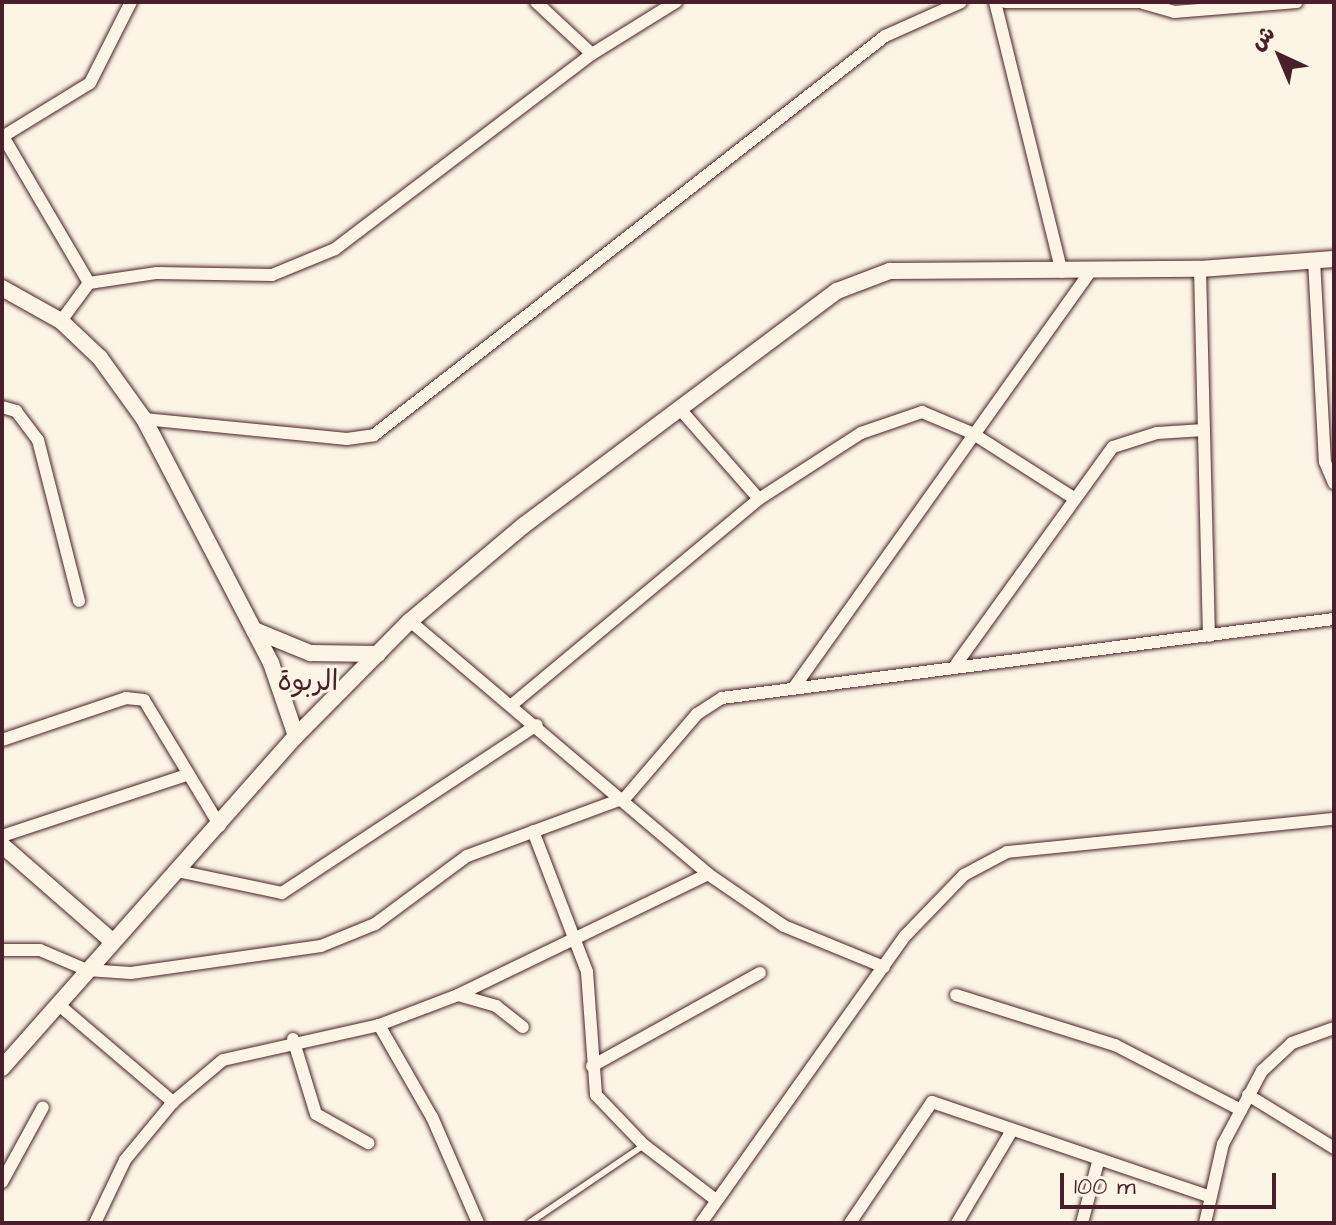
<!DOCTYPE html>
<meta charset="utf-8">
<style>
body{margin:0}
#map{position:relative;width:1336px;height:1225px;overflow:hidden;background:#fcf5e5;font-family:"Architects Daughter","Playpen Sans Arabic",sans-serif}
div>[style]{position:absolute}
[style*='--x']{left:calc(var(--x)*1px);top:calc(var(--y)*1px);width:calc(var(--w)*1px);rotate:calc(var(--a)*1deg)}
.roads{filter:drop-shadow(0 0 2px #4a1f2b) drop-shadow(0 0 2px #4a1f2b)}
.service>*{height:6px;margin:-3px;padding:0 3px;transform-origin:3px;border-radius:3px;background:#fcf5e5}
.minor>*{height:12px;margin:-6px;padding:0 6px;transform-origin:6px;border-radius:6px;background:#fcf5e5}
.tertiary>*{height:16px;margin:-8px;padding:0 8px;transform-origin:8px;border-radius:8px;background:#fcf5e5}
span{translate:-50% -50%;white-space:nowrap;text-align:center;line-height:1.15;-webkit-text-stroke:6px #fcf5e5;paint-order:stroke}
.neighbourhood-label{font-size:28px;color:#4a1f2b}
.frame{position:absolute;inset:0;border:4px solid #4a1f2b;pointer-events:none}
.north{position:absolute;left:1240px;top:16px;width:80px;height:80px;-webkit-text-stroke:6px #fcf5e5;paint-order:stroke;rotate:316deg;font-size:22px;font-weight:700;line-height:32px;text-align:center;color:#4a1f2b}
.north::after{content:'';display:block;margin:auto;width:28px;height:36px;background:#4a1f2b;clip-path:polygon(50% 0,100% 100%,50% 72%,0 100%)}
.scale{position:absolute;left:1060px;top:1173px;width:216px;height:36px;box-sizing:border-box;border:4px solid #4a1f2b;border-top:0;padding-left:10px;font-size:24px;line-height:28px;white-space:nowrap;color:#4a1f2b;-webkit-text-stroke:6px #fcf5e5;paint-order:stroke}
</style>
<div id="map">
<div class="roads">
<div class="service">
<div style="--x:529;--y:1223;--w:139;--a:-34.1"></div>
</div>
<div class="minor">
<div style="--x:536;--y:2;--w:76;--a:42.9"></div>
<div style="--x:995;--y:2;--w:278;--a:76.1"></div>
<div style="--x:1005;--y:2;--w:140;--a:0"></div>
<div style="--x:1143;--y:3;--w:32;--a:16"></div>
<div style="--x:1174;--y:12;--w:123;--a:-4.6"></div>
<div style="--x:2;--y:137;--w:103;--a:-31.5"></div>
<div style="--x:90;--y:83;--w:91;--a:-63.2"></div>
<div style="--x:4;--y:138;--w:168;--a:59.6"></div>
<div style="--x:1314;--y:260;--w:202;--a:86.9"></div>
<div style="--x:1325;--y:462;--w:23;--a:67"></div>
<div style="--x:1200;--y:269;--w:367;--a:88.6"></div>
<div style="--x:61;--y:321;--w:47;--a:-53.6"></div>
<div style="--x:89;--y:283;--w:69;--a:-8.4"></div>
<div style="--x:157;--y:273;--w:115;--a:1"></div>
<div style="--x:272;--y:275;--w:68;--a:-22.4"></div>
<div style="--x:335;--y:249;--w:323;--a:-37.2"></div>
<div style="--x:592;--y:54;--w:99;--a:-31.8"></div>
<div style="--x:2;--y:407;--w:15;--a:16"></div>
<div style="--x:16;--y:411;--w:36;--a:53"></div>
<div style="--x:38;--y:440;--w:166;--a:75.7"></div>
<div style="--x:679;--y:408;--w:121;--a:48.7"></div>
<div style="--x:759;--y:499;--w:121;--a:-32.9"></div>
<div style="--x:861;--y:433;--w:65;--a:-19"></div>
<div style="--x:922;--y:412;--w:54;--a:22.8"></div>
<div style="--x:972;--y:433;--w:119;--a:32.6"></div>
<div style="--x:144;--y:419;--w:204;--a:5.6"></div>
<div style="--x:347;--y:439;--w:27;--a:-8"></div>
<div style="--x:374;--y:435;--w:648;--a:-37.98"></div>
<div style="--x:885;--y:36;--w:83;--a:-24.1"></div>
<div style="--x:410;--y:621;--w:391;--a:40.3"></div>
<div style="--x:708;--y:874;--w:92;--a:34.4"></div>
<div style="--x:784;--y:926;--w:108;--a:22.3"></div>
<div style="--x:957;--y:663;--w:266;--a:-54.2"></div>
<div style="--x:1113;--y:447;--w:46;--a:-17.7"></div>
<div style="--x:1157;--y:433;--w:47;--a:-3.7"></div>
<div style="--x:795;--y:686;--w:508;--a:-54.53"></div>
<div style="--x:514;--y:703;--w:319;--a:-39.8"></div>
<div style="--x:2;--y:740;--w:131;--a:-18.7"></div>
<div style="--x:126;--y:698;--w:18;--a:6"></div>
<div style="--x:144;--y:700;--w:147;--a:58.9"></div>
<div style="--x:533;--y:831;--w:151;--a:69"></div>
<div style="--x:587;--y:972;--w:123;--a:85.8"></div>
<div style="--x:596;--y:1095;--w:69;--a:46.2"></div>
<div style="--x:644;--y:1145;--w:91;--a:37.4"></div>
<div style="--x:2;--y:836;--w:194;--a:-18.3"></div>
<div style="--x:178;--y:871;--w:106;--a:11.9"></div>
<div style="--x:282;--y:893;--w:305;--a:-33.4"></div>
<div style="--x:2;--y:950;--w:38;--a:0"></div>
<div style="--x:40;--y:950;--w:51;--a:23.1"></div>
<div style="--x:87;--y:970;--w:44;--a:3.9"></div>
<div style="--x:131;--y:973;--w:192;--a:-8.1"></div>
<div style="--x:321;--y:946;--w:58;--a:-22.2"></div>
<div style="--x:375;--y:924;--w:114;--a:-36.5"></div>
<div style="--x:467;--y:856;--w:168;--a:-20.2"></div>
<div style="--x:625;--y:798;--w:111;--a:-49.4"></div>
<div style="--x:697;--y:714;--w:30;--a:-33"></div>
<div style="--x:722;--y:698;--w:617;--a:-7.36"></div>
<div style="--x:458;--y:995;--w:278;--a:-25.8"></div>
<div style="--x:956;--y:995;--w:167;--a:17.5"></div>
<div style="--x:1115;--y:1045;--w:142;--a:27.3"></div>
<div style="--x:59;--y:1005;--w:150;--a:40.4"></div>
<div style="--x:379;--y:1025;--w:106;--a:60.1"></div>
<div style="--x:432;--y:1117;--w:116;--a:66.5"></div>
<div style="--x:293;--y:1039;--w:78;--a:73"></div>
<div style="--x:316;--y:1114;--w:60;--a:29.1"></div>
<div style="--x:592;--y:1066;--w:192;--a:-29"></div>
<div style="--x:1248;--y:1095;--w:101;--a:31.6"></div>
<div style="--x:2;--y:1182;--w:85;--a:-61.3"></div>
<div style="--x:95;--y:1223;--w:70;--a:-64.5"></div>
<div style="--x:125;--y:1160;--w:75;--a:-50.4"></div>
<div style="--x:173;--y:1102;--w:65;--a:-40"></div>
<div style="--x:223;--y:1060;--w:160;--a:-12.6"></div>
<div style="--x:379;--y:1025;--w:85;--a:-20.8"></div>
<div style="--x:458;--y:995;--w:40;--a:16"></div>
<div style="--x:496;--y:1006;--w:34;--a:38"></div>
<div style="--x:701;--y:1223;--w:352;--a:-54.6"></div>
<div style="--x:905;--y:936;--w:85;--a:-46"></div>
<div style="--x:964;--y:875;--w:49;--a:-28.1"></div>
<div style="--x:1007;--y:852;--w:329;--a:-5.8"></div>
<div style="--x:850;--y:1223;--w:146;--a:-55.9"></div>
<div style="--x:932;--y:1102;--w:292;--a:18.8"></div>
<div style="--x:957;--y:1223;--w:106;--a:-59.3"></div>
<div style="--x:1082;--y:1223;--w:63;--a:-75.3"></div>
<div style="--x:1205;--y:1223;--w:81;--a:-77.2"></div>
<div style="--x:1223;--y:1144;--w:83;--a:-61.9"></div>
<div style="--x:1262;--y:1071;--w:41;--a:-43"></div>
<div style="--x:1292;--y:1043;--w:45;--a:-19.7"></div>
</div>
<div class="tertiary">
<div style="--x:2;--y:288;--w:68;--a:29.2"></div>
<div style="--x:61;--y:321;--w:54;--a:43.5"></div>
<div style="--x:100;--y:358;--w:75;--a:54.2"></div>
<div style="--x:144;--y:419;--w:275;--a:62.5"></div>
<div style="--x:271;--y:663;--w:77;--a:71.1"></div>
<div style="--x:254;--y:630;--w:61;--a:22.3"></div>
<div style="--x:310;--y:653;--w:68;--a:0.8"></div>
<div style="--x:2;--y:845;--w:147;--a:41.1"></div>
<div style="--x:2;--y:1068;--w:443;--a:-48.5"></div>
<div style="--x:296;--y:736;--w:162;--a:-45.3"></div>
<div style="--x:410;--y:621;--w:149;--a:-40.1"></div>
<div style="--x:524;--y:525;--w:391;--a:-36.8"></div>
<div style="--x:837;--y:291;--w:57;--a:-20.7"></div>
<div style="--x:890;--y:271;--w:310;--a:-0.4"></div>
<div style="--x:1200;--y:269;--w:134;--a:-4.3"></div>
</div>
</div>
<div class="neighbourhood-label">
<span style="left:308px;top:682px">الربوة</span>
</div>
<div class="frame"></div>
<div class="north">ش</div>
<div class="scale">100 m</div>
</div>
